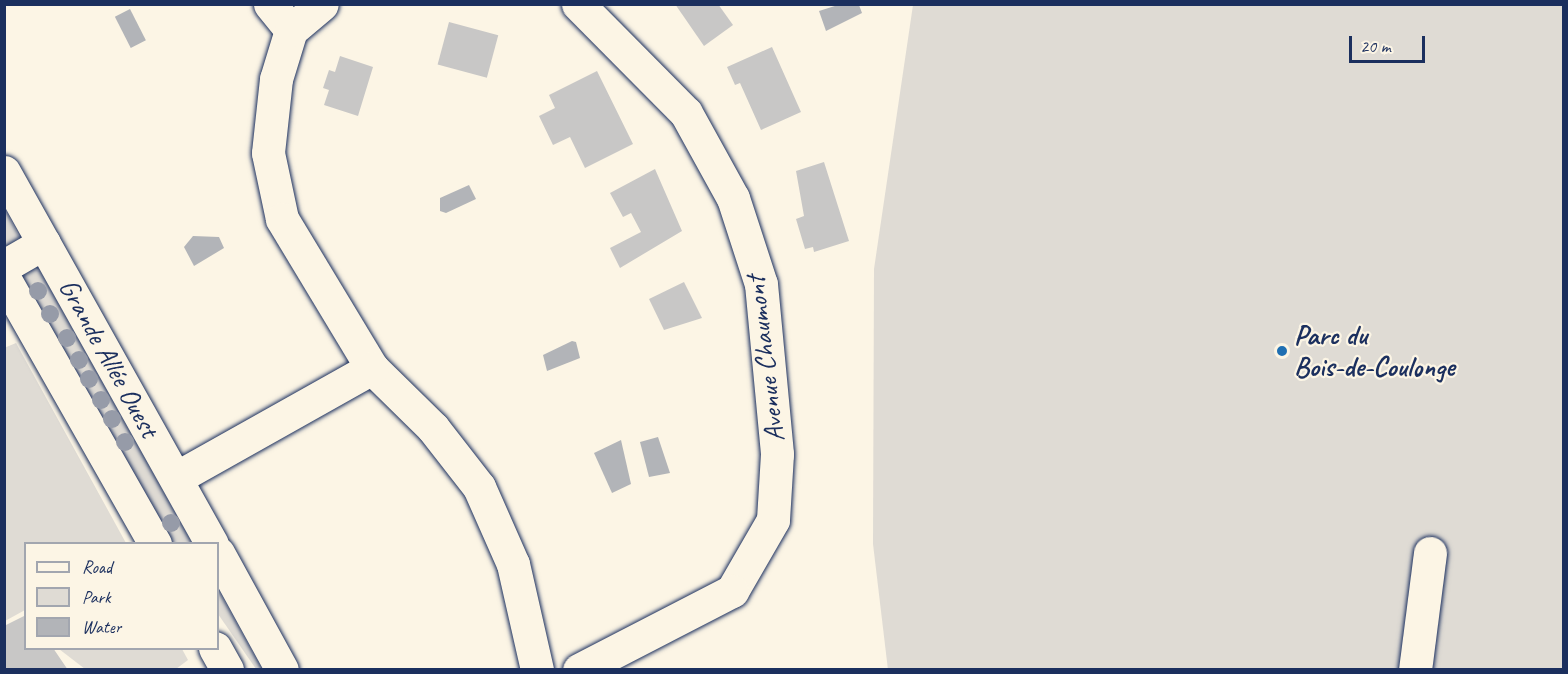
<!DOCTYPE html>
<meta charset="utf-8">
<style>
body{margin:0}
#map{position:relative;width:1568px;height:674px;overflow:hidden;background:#fcf5e5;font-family:Caveat,sans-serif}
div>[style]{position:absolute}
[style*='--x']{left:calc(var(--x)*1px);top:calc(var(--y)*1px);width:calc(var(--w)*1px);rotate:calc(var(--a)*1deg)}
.green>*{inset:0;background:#dfdbd4}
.water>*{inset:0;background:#b2b4b8;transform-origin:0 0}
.building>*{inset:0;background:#c8c7c6;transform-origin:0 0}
.roads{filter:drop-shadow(0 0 2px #1b2f5e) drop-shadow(0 0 2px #1b2f5e)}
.minor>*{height:33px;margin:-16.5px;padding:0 16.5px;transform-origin:16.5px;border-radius:16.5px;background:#fcf5e5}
.major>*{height:33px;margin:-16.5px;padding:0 16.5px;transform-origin:16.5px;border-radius:16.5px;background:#fcf5e5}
.trees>*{width:18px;height:18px;margin:-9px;border-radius:50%;background:#969ba8}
.dots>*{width:16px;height:16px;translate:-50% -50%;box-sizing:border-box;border:3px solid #fcf5e5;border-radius:50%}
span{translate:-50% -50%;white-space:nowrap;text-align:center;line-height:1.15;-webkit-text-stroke:4.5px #fcf5e5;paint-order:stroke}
.poi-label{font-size:28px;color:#1b2f5e;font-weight:700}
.left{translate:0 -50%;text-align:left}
.street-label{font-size:28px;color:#1b2f5e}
.frame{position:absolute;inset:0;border:6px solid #1b2f5e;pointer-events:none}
.legend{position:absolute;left:24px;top:542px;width:195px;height:108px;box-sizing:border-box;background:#fcf5e5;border:2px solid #a2a6af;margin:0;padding:8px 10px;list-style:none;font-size:18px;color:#1b2f5e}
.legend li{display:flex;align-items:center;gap:12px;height:30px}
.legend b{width:30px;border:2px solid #a2a6af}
.scale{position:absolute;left:1349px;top:36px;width:76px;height:27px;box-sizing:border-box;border:3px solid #1b2f5e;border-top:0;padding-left:8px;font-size:18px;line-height:21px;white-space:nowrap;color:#1b2f5e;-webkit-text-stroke:4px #fcf5e5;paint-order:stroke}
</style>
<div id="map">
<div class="green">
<div style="clip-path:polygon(913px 5px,1563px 5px,1563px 669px,888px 670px,873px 544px,874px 269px)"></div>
<div style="clip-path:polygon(4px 207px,19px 237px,11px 247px,5px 246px)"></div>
<div style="clip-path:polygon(32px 269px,40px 271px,192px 543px,171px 543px,21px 278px)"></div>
<div style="clip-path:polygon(16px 343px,126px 543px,26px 544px,25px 610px,5px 621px,4px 348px)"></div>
<div style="clip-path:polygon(218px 590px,262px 669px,256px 669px,218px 614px)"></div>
<div style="clip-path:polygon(59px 649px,182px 649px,188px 660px,176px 669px,85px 669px)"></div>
</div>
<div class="water">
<div style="clip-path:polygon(838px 5px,859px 5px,862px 13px,826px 31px,819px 11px)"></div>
<div style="left:130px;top:9px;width:35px;height:17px;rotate:63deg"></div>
<div style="clip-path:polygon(469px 185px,476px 199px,446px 213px,440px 211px,440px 198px)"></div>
<div style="clip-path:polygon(193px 236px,219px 237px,224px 248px,194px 266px,184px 247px)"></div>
<div style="clip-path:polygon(572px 341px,576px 342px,580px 358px,547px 371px,543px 355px)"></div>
<div style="clip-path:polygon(658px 437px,670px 473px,649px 477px,640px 442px)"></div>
<div style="clip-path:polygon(621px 440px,631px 484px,612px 493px,594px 453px)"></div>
</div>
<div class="building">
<div style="clip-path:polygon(675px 4px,718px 4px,733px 25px,704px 46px)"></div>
<div style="left:449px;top:22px;width:51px;height:44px;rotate:15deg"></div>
<div style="clip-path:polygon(772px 47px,801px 112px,761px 130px,740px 83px,735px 85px,727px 67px)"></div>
<div style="clip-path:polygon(340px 56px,373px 67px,358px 116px,324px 105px,329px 90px,323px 88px,329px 70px,335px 72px)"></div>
<div style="clip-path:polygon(597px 71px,633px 144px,585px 168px,570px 137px,553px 145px,539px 116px,555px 108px,549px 95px)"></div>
<div style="clip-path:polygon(824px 162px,849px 241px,814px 252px,813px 247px,805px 249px,796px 219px,804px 216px,796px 171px)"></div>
<div style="clip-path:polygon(655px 169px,682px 231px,620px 268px,610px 248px,641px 232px,631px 213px,623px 217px,610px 193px)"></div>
<div style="clip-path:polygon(684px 282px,702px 318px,664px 330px,649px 299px)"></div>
<div style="clip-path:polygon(26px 615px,26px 648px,53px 648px,68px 670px,4px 670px,4px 626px)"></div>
</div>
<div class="roads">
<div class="minor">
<div style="--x:270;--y:4;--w:33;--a:51"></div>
<div style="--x:578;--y:4;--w:153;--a:45.3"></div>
<div style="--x:686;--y:113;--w:97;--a:61.1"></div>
<div style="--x:733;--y:198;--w:90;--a:72"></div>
<div style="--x:761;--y:284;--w:171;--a:84.6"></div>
<div style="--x:777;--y:454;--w:66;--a:93.5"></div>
<div style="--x:773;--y:520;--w:82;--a:120"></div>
<div style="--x:732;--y:591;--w:172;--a:152.7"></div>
<div style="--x:291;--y:30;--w:51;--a:107"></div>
<div style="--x:276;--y:79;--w:74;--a:96.2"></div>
<div style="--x:268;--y:153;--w:67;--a:78"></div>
<div style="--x:282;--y:219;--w:174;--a:58.9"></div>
<div style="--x:372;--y:368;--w:86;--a:44.5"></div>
<div style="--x:433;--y:428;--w:75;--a:52.1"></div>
<div style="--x:479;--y:487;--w:84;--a:66.2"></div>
<div style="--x:513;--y:564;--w:109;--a:77.2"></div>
<div style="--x:291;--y:30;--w:40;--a:-40"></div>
<div style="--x:176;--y:478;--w:225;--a:-29.3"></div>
<div style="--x:1415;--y:670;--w:118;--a:-82.7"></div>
</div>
<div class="major">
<div style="--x:4;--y:172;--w:426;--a:60.8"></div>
<div style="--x:4;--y:266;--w:46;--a:-29.9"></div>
<div style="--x:4;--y:278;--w:306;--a:60.4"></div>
<div style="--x:218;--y:553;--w:133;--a:61.3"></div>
<div style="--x:215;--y:648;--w:25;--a:61"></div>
</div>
</div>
<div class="trees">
<div style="left:38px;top:291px"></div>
<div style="left:50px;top:314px"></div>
<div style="left:67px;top:338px"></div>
<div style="left:79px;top:360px"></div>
<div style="left:89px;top:379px"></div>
<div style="left:101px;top:400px"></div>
<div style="left:112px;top:419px"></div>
<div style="left:125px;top:442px"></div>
<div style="left:171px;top:523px"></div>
</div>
<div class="dots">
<div style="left:1282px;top:351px;background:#1f6fb2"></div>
</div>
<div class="poi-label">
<span class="left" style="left:1294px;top:351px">Parc du<br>Bois-de-Coulonge</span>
</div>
<div class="street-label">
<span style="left:109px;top:358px;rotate:61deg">Grande Allée Ouest</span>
<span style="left:765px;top:359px;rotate:-97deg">Avenue Chaumont</span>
</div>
<div class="frame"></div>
<ul class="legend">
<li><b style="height:8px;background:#fcf5e5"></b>Road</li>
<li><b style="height:16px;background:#dfdbd4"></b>Park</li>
<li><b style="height:16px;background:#b2b4b8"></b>Water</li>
</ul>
<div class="scale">20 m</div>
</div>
